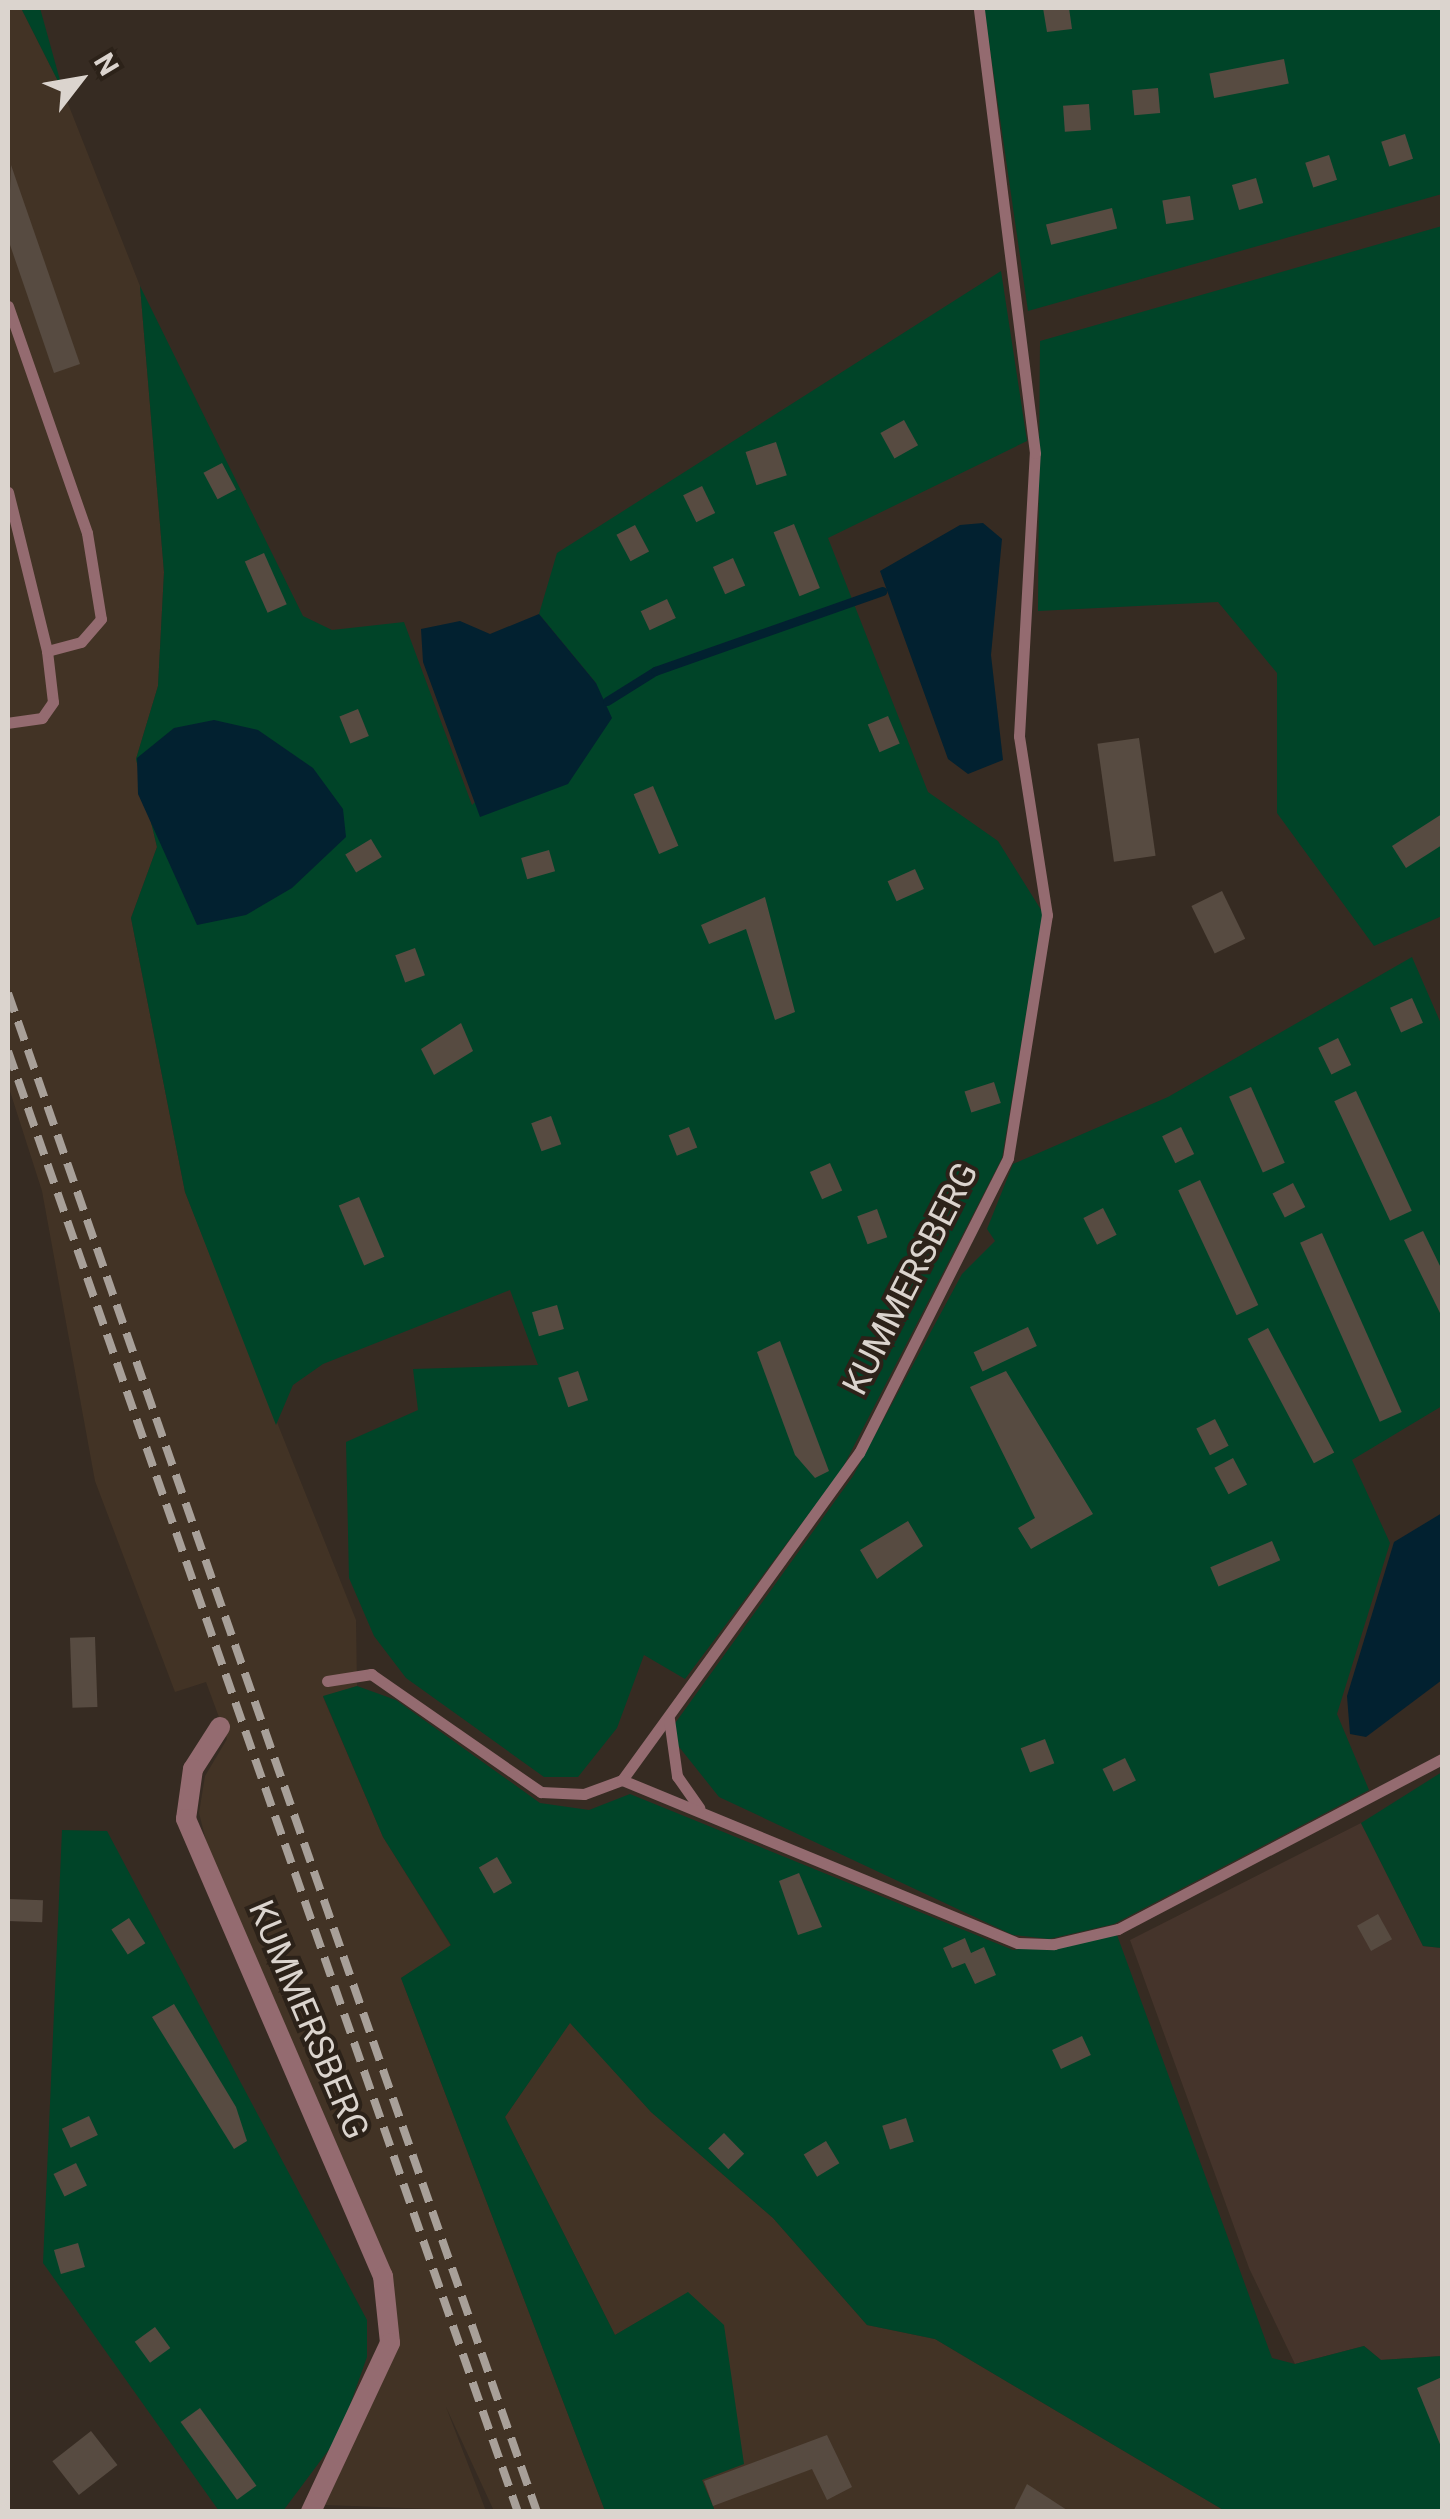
<!DOCTYPE html>
<style>
body{margin:0}
#map{position:relative;width:1450px;height:2519px;overflow:hidden;background:#362b22;font-family:Roboto,sans-serif}
div>[style]{position:absolute}
[style*='--x']{left:calc(var(--x)*1px);top:calc(var(--y)*1px);width:calc(var(--w)*1px);rotate:calc(var(--a)*1deg)}
.built>*{inset:0;background:#423325}
.industrial>*{inset:0;background:#45342b}
.green>*{inset:0;background:#004428}
.water>*{inset:0;background:#022130}
.stream>*{height:9px;margin:-4.5px;padding:0 4.5px;transform-origin:4.5px;border-radius:4.5px;background:#022130}
.building>*{inset:0;background:#574b41;transform-origin:0 0}
.service>*{height:11px;margin:-5.5px;padding:0 5.5px;transform-origin:5.5px;border-radius:5.5px;background:#946b70}
.minor>*{height:20px;margin:-10px;padding:0 10px;transform-origin:10px;border-radius:10px;background:#946b70}
.rail>*{height:8px;margin-top:-4px;transform-origin:0;background:repeating-linear-gradient(90deg,#a8a099 0 20px,transparent 0 30px)}
span{translate:-50% -50%;white-space:nowrap;text-align:center;line-height:1.15;-webkit-text-stroke:8px #2c2219;paint-order:stroke}
.street-label{font-size:35px;color:#dbd4ce}
.frame{position:absolute;inset:0;border:10px solid #dbd4ce;pointer-events:none}
.north{position:absolute;left:30px;top:30px;width:100px;height:100px;-webkit-text-stroke:8px #2c2219;paint-order:stroke;rotate:59deg;font-size:28px;font-weight:700;line-height:40px;text-align:center;color:#dbd4ce}
.north::after{content:'';display:block;margin:auto;width:35px;height:45px;background:#dbd4ce;clip-path:polygon(50% 0,100% 100%,50% 72%,0 100%)}
</style>
<div id="map">
<div class="built">
<div style="clip-path:polygon(8px 8px,21px 8px,63px 91px,140px 286px,164px 572px,158px 686px,136px 759px,157px 847px,131px 918px,185px 1192px,356px 1620px,357px 1686px,323px 1697px,383px 1837px,451px 1946px,401px 1978px,605px 2511px,494px 2511px,446px 2407px,486px 2511px,325px 2505px,397px 2348px,392px 2276px,208px 1849px,199px 1813px,205px 1776px,227px 1739px,206px 1682px,175px 1692px,95px 1481px,42px 1191px,8px 1085px)"></div>
<div style="clip-path:polygon(570px 2022px,651px 2112px,773px 2218px,867px 2325px,935px 2339px,1225px 2511px,715px 2511px,702px 2480px,688px 2293px,615px 2335px,505px 2117px)"></div>
</div>
<div class="industrial">
<div style="clip-path:polygon(1361px 1823px,1423px 1946px,1442px 1948px,1442px 2356px,1381px 2360px,1364px 2346px,1295px 2364px,1249px 2268px,1130px 1940px)"></div>
</div>
<div class="green">
<div style="clip-path:polygon(21px 8px,40px 8px,63px 91px)"></div>
<div style="clip-path:polygon(984px 8px,1442px 8px,1442px 194px,1028px 311px)"></div>
<div style="clip-path:polygon(1442px 226px,1442px 916px,1374px 946px,1277px 813px,1277px 673px,1218px 602px,1038px 611px,1040px 341px)"></div>
<div style="clip-path:polygon(1001px 271px,1027px 441px,828px 538px,928px 792px,998px 841px,1043px 913px,1002px 1158px,841px 1471px,685px 1679px,644px 1655px,617px 1728px,578px 1777px,544px 1777px,406px 1678px,374px 1636px,349px 1578px,346px 1442px,418px 1410px,413px 1369px,538px 1365px,510px 1290px,323px 1364px,293px 1385px,276px 1425px,185px 1192px,131px 918px,157px 847px,136px 759px,158px 686px,164px 572px,140px 286px,303px 616px,332px 630px,404px 622px,472px 805px,596px 683px,539px 614px,557px 553px)"></div>
<div style="clip-path:polygon(1412px 957px,1442px 1026px,1442px 1406px,1352px 1460px,1390px 1543px,1337px 1714px,1369px 1790px,1114px 1924px,1049px 1939px,1013px 1935px,719px 1797px,668px 1733px,853px 1476px,962px 1274px,995px 1241px,987px 1229px,1013px 1164px,1168px 1097px)"></div>
<div style="clip-path:polygon(357px 1686px,396px 1700px,540px 1803px,589px 1810px,630px 1794px,1013px 1950px,1117px 1935px,1272px 2358px,1295px 2364px,1364px 2346px,1381px 2360px,1442px 2356px,1442px 2511px,1225px 2511px,935px 2339px,867px 2325px,773px 2218px,651px 2112px,570px 2023px,505px 2117px,615px 2335px,688px 2292px,724px 2325px,744px 2464px,702px 2480px,715px 2511px,605px 2511px,401px 1978px,451px 1945px,383px 1837px,323px 1696px)"></div>
<div style="clip-path:polygon(1442px 1772px,1442px 1948px,1423px 1946px,1361px 1823px)"></div>
<div style="clip-path:polygon(62px 1830px,107px 1831px,367px 2320px,367px 2357px,339px 2436px,283px 2511px,219px 2511px,43px 2263px)"></div>
</div>
<div class="water">
<div style="clip-path:polygon(983px 523px,1002px 539px,991px 655px,1003px 760px,968px 774px,948px 759px,880px 571px,960px 525px)"></div>
<div style="clip-path:polygon(539px 614px,596px 683px,612px 718px,568px 784px,480px 817px,423px 662px,421px 629px,460px 621px,490px 634px)"></div>
<div style="clip-path:polygon(214px 720px,258px 730px,313px 768px,343px 809px,346px 837px,292px 888px,246px 915px,197px 925px,138px 794px,137px 758px,174px 728px)"></div>
<div style="clip-path:polygon(1442px 1513px,1442px 1680px,1366px 1737px,1350px 1734px,1347px 1696px,1394px 1542px)"></div>
</div>
<div class="stream">
<div style="--x:607;--y:701;--w:57;--a:-32"></div>
<div style="--x:655;--y:671;--w:241;--a:-19.4"></div>
</div>
<div class="building">
<div style="clip-path:polygon(1043px 8px,1069px 8px,1072px 29px,1047px 32px)"></div>
<div style="left:1284px;top:59px;width:25px;height:76px;rotate:79deg"></div>
<div style="left:1158px;top:88px;width:25px;height:26px;rotate:85deg"></div>
<div style="left:1089px;top:104px;width:26px;height:26px;rotate:86deg"></div>
<div style="left:1405px;top:134px;width:26px;height:25px;rotate:72deg"></div>
<div style="left:1329px;top:155px;width:26px;height:25px;rotate:72deg"></div>
<div style="clip-path:polygon(11px 165px,80px 364px,54px 373px,8px 239px)"></div>
<div style="left:1256px;top:178px;width:26px;height:25px;rotate:74deg"></div>
<div style="left:1190px;top:196px;width:24px;height:28px;rotate:81deg"></div>
<div style="left:1112px;top:208px;width:21px;height:68px;rotate:76deg"></div>
<div style="left:904px;top:420px;width:29px;height:27px;rotate:61deg"></div>
<div style="left:776px;top:442px;width:35px;height:32px;rotate:72deg"></div>
<div style="left:222px;top:463px;width:30px;height:21px;rotate:62deg"></div>
<div style="left:702px;top:486px;width:30px;height:21px;rotate:64deg"></div>
<div style="left:794px;top:524px;width:69px;height:22px;rotate:68deg"></div>
<div style="left:635px;top:525px;width:30px;height:21px;rotate:62deg"></div>
<div style="left:264px;top:553px;width:56px;height:21px;rotate:66deg"></div>
<div style="left:733px;top:558px;width:30px;height:22px;rotate:66deg"></div>
<div style="left:667px;top:599px;width:21px;height:29px;rotate:65deg"></div>
<div style="left:358px;top:709px;width:29px;height:20px;rotate:68deg"></div>
<div style="left:888px;top:716px;width:30px;height:22px;rotate:67deg"></div>
<div style="left:1139px;top:738px;width:119px;height:42px;rotate:82deg"></div>
<div style="left:653px;top:786px;width:65px;height:21px;rotate:67deg"></div>
<div style="clip-path:polygon(1442px 814px,1442px 845px,1406px 868px,1392px 846px)"></div>
<div style="left:371px;top:839px;width:21px;height:30px;rotate:59deg"></div>
<div style="left:549px;top:850px;width:22px;height:29px;rotate:74deg"></div>
<div style="left:915px;top:869px;width:22px;height:30px;rotate:66deg"></div>
<div style="left:1222px;top:891px;width:53px;height:34px;rotate:64deg"></div>
<div style="clip-path:polygon(765px 897px,795px 1012px,775px 1020px,746px 929px,709px 944px,701px 925px)"></div>
<div style="left:415px;top:948px;width:29px;height:21px;rotate:70deg"></div>
<div style="left:1412px;top:998px;width:27px;height:24px;rotate:66deg"></div>
<div style="clip-path:polygon(461px 1023px,473px 1051px,434px 1075px,421px 1049px)"></div>
<div style="left:1338px;top:1038px;width:30px;height:22px;rotate:64deg"></div>
<div style="left:994px;top:1082px;width:22px;height:31px;rotate:72deg"></div>
<div style="left:1251px;top:1087px;width:83px;height:24px;rotate:66deg"></div>
<div style="left:1356px;top:1091px;width:132px;height:24px;rotate:65deg"></div>
<div style="left:551px;top:1116px;width:30px;height:21px;rotate:70deg"></div>
<div style="left:689px;top:1127px;width:22px;height:22px;rotate:68deg"></div>
<div style="left:1181px;top:1127px;width:30px;height:21px;rotate:64deg"></div>
<div style="left:830px;top:1163px;width:30px;height:22px;rotate:66deg"></div>
<div style="left:1200px;top:1180px;width:138px;height:24px;rotate:65deg"></div>
<div style="left:1293px;top:1183px;width:27px;height:23px;rotate:63deg"></div>
<div style="left:359px;top:1197px;width:65px;height:22px;rotate:67deg"></div>
<div style="left:1103px;top:1208px;width:30px;height:22px;rotate:63deg"></div>
<div style="left:877px;top:1209px;width:30px;height:21px;rotate:70deg"></div>
<div style="clip-path:polygon(1423px 1231px,1442px 1270px,1442px 1317px,1404px 1240px)"></div>
<div style="left:1322px;top:1233px;width:196px;height:24px;rotate:66deg"></div>
<div style="left:557px;top:1305px;width:25px;height:26px;rotate:74deg"></div>
<div style="left:1028px;top:1327px;width:21px;height:60px;rotate:65deg"></div>
<div style="left:1268px;top:1328px;width:141px;height:23px;rotate:62deg"></div>
<div style="clip-path:polygon(780px 1341px,829px 1471px,815px 1478px,795px 1455px,757px 1352px)"></div>
<div style="left:578px;top:1371px;width:31px;height:21px;rotate:71deg"></div>
<div style="clip-path:polygon(1006px 1371px,1093px 1514px,1031px 1549px,1018px 1528px,1035px 1518px,970px 1387px)"></div>
<div style="left:1215px;top:1419px;width:30px;height:21px;rotate:63deg"></div>
<div style="left:1233px;top:1458px;width:30px;height:21px;rotate:62deg"></div>
<div style="clip-path:polygon(908px 1521px,923px 1546px,877px 1579px,860px 1550px)"></div>
<div style="left:1272px;top:1541px;width:21px;height:67px;rotate:67deg"></div>
<div style="left:95px;top:1637px;width:70px;height:25px;rotate:88deg"></div>
<div style="left:1045px;top:1739px;width:26px;height:26px;rotate:69deg"></div>
<div style="left:1125px;top:1758px;width:25px;height:25px;rotate:64deg"></div>
<div style="left:497px;top:1857px;width:30px;height:21px;rotate:60deg"></div>
<div style="clip-path:polygon(799px 1873px,822px 1927px,798px 1935px,779px 1881px)"></div>
<div style="left:8px;top:1899px;width:35px;height:22px;rotate:2deg"></div>
<div style="left:1378px;top:1914px;width:29px;height:24px;rotate:61deg"></div>
<div style="left:129px;top:1918px;width:30px;height:21px;rotate:57deg"></div>
<div style="clip-path:polygon(965px 1938px,971px 1953px,984px 1947px,996px 1975px,975px 1984px,965px 1963px,952px 1968px,943px 1948px)"></div>
<div style="clip-path:polygon(174px 2004px,236px 2107px,247px 2141px,234px 2149px,152px 2017px)"></div>
<div style="left:1082px;top:2036px;width:21px;height:33px;rotate:65deg"></div>
<div style="left:89px;top:2116px;width:21px;height:30px;rotate:65deg"></div>
<div style="left:906px;top:2118px;width:25px;height:25px;rotate:72deg"></div>
<div style="left:724px;top:2133px;width:29px;height:22px;rotate:46deg"></div>
<div style="left:826px;top:2141px;width:26px;height:26px;rotate:59deg"></div>
<div style="left:76px;top:2163px;width:25px;height:25px;rotate:64deg"></div>
<div style="left:78px;top:2243px;width:25px;height:25px;rotate:74deg"></div>
<div style="left:155px;top:2327px;width:26px;height:25px;rotate:54deg"></div>
<div style="clip-path:polygon(1442px 2377px,1442px 2449px,1417px 2388px)"></div>
<div style="left:200px;top:2408px;width:96px;height:24px;rotate:54deg"></div>
<div style="left:91px;top:2431px;width:43px;height:49px;rotate:52deg"></div>
<div style="clip-path:polygon(827px 2435px,852px 2487px,827px 2500px,812px 2469px,713px 2506px,704px 2481px)"></div>
<div style="clip-path:polygon(1027px 2484px,1070px 2512px,1013px 2512px)"></div>
</div>
<div class="service">
<div style="--x:8;--y:306;--w:240;--a:70.8"></div>
<div style="--x:87;--y:533;--w:87;--a:80.8"></div>
<div style="--x:101;--y:619;--w:30;--a:131"></div>
<div style="--x:81;--y:642;--w:35;--a:165"></div>
<div style="--x:47;--y:651;--w:51;--a:83.3"></div>
<div style="--x:53;--y:702;--w:19;--a:125"></div>
<div style="--x:42;--y:718;--w:34;--a:172"></div>
<div style="--x:8;--y:492;--w:164;--a:76.2"></div>
<div style="--x:327;--y:1681;--w:45;--a:-9"></div>
<div style="--x:371;--y:1674;--w:207;--a:34.8"></div>
<div style="--x:541;--y:1792;--w:43;--a:2.7"></div>
<div style="--x:584;--y:1794;--w:40;--a:-20.2"></div>
<div style="--x:622;--y:1780;--w:404;--a:-54.1"></div>
<div style="--x:859;--y:1453;--w:330;--a:-63.2"></div>
<div style="--x:1008;--y:1158;--w:246;--a:-80.9"></div>
<div style="--x:1047;--y:915;--w:181;--a:-98.9"></div>
<div style="--x:1019;--y:736;--w:283;--a:-86.8"></div>
<div style="--x:1035;--y:453;--w:449;--a:-97.2"></div>
<div style="--x:669;--y:1719;--w:58;--a:82"></div>
<div style="--x:677;--y:1776;--w:39;--a:55"></div>
<div style="--x:622;--y:1780;--w:428;--a:22.4"></div>
<div style="--x:1018;--y:1943;--w:36;--a:2"></div>
<div style="--x:1054;--y:1944;--w:66;--a:-13.2"></div>
<div style="--x:1118;--y:1929;--w:366;--a:-27.7"></div>
</div>
<div class="minor">
<div style="--x:220;--y:1727;--w:50;--a:122.7"></div>
<div style="--x:193;--y:1769;--w:50;--a:98"></div>
<div style="--x:186;--y:1819;--w:498;--a:66.7"></div>
<div style="--x:383;--y:2276;--w:67;--a:84"></div>
<div style="--x:390;--y:2343;--w:187;--a:115.1"></div>
</div>
<div class="rail">
<div style="--x:8;--y:993;--w:1608;--a:70.8"></div>
<div style="--x:8;--y:1051;--w:1547;--a:70.76"></div>
</div>
<div class="street-label">
<span style="left:911px;top:1279px;rotate:-63deg">KUMMERSBERG</span>
<span style="left:308px;top:2020px;rotate:67deg">KUMMERSBERG</span>
</div>
<div class="frame"></div>
<div class="north">N</div>
</div>
